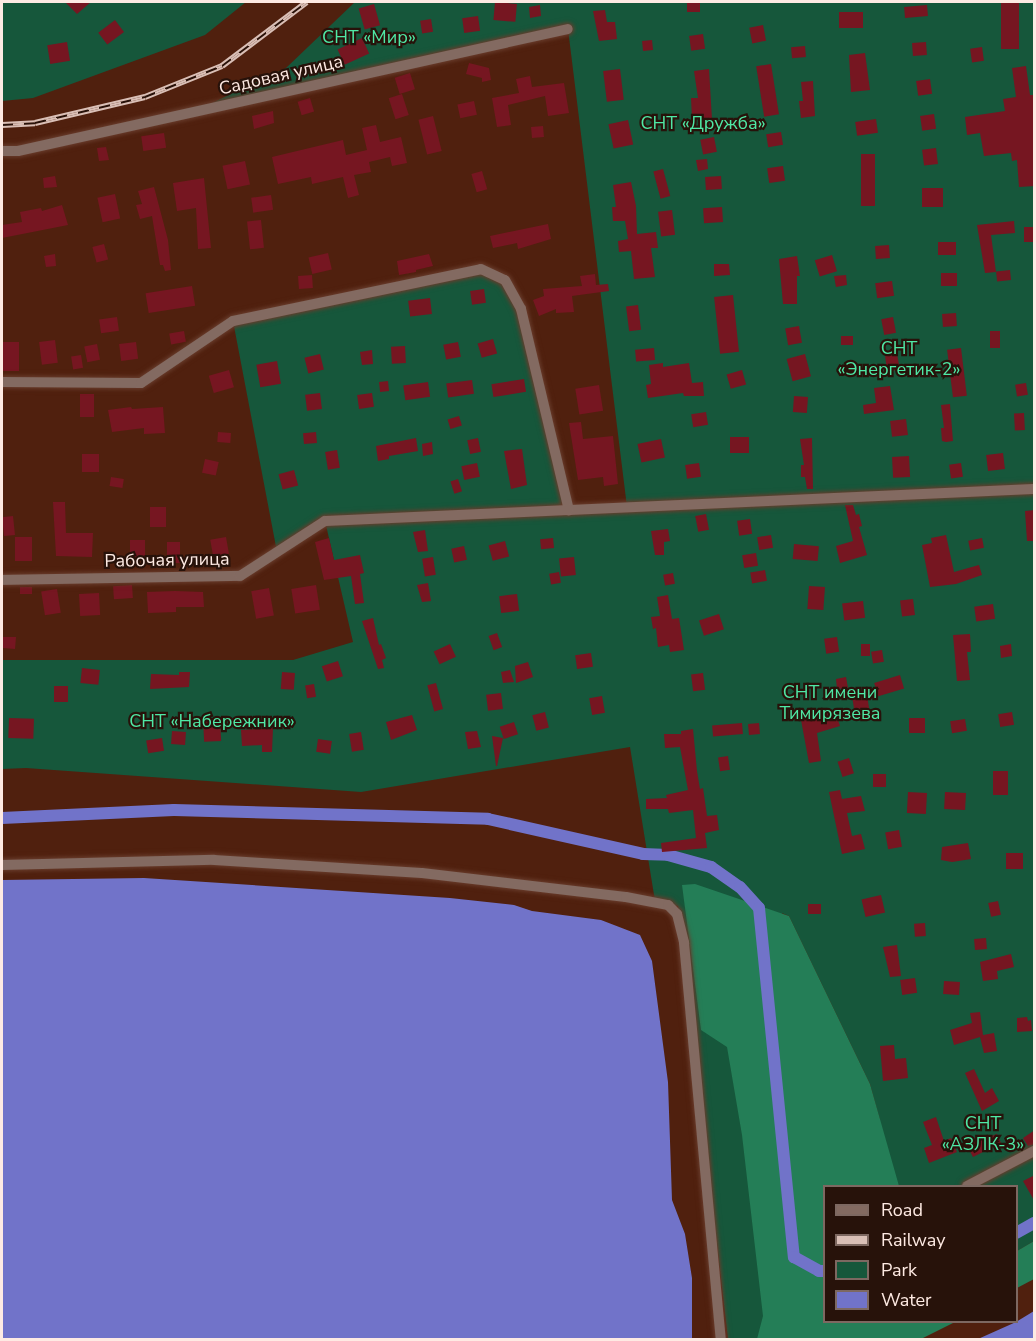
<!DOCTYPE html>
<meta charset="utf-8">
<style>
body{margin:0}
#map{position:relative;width:1036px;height:1341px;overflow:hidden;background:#50200e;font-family:"Nunito Sans",sans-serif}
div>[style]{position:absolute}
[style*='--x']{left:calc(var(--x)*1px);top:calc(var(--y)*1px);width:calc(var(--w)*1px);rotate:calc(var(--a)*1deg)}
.green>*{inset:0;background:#16573b}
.forest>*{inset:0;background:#247e57}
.water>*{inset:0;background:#7173c9}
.canal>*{height:12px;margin:-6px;padding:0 6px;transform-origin:6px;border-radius:6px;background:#7173c9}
.building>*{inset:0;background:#761621;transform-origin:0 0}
.roads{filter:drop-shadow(0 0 2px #683c2c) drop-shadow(0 0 2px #683c2c)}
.minor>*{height:10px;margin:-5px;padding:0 5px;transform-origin:5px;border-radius:5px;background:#836a61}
.rail>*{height:6px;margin-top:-3px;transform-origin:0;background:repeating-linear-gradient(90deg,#27120a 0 11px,#d9bfb6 0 22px);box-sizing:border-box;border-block:2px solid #d9bfb6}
span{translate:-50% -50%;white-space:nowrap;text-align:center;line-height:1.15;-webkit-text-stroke:4.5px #27120a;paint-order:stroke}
.park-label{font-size:18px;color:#4fe8a5}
.street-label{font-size:18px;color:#feeae3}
.frame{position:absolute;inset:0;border:3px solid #feeae3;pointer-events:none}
.legend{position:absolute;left:823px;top:1185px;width:195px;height:138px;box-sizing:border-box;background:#27120a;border:2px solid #7d6861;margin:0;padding:8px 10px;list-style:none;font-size:18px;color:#feeae3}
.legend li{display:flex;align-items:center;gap:12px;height:30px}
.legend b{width:30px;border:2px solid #7d6861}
</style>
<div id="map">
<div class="green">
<div style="clip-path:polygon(2px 2px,246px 2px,205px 35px,33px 98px,2px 101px)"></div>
<div style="clip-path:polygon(evenodd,355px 2px,1034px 2px,1034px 1241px,1017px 1251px,1016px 1186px,824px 1186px,824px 1322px,877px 1339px,728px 1339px,678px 906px,655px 901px,630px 747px,361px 792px,26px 768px,2px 769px,2px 660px,293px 660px,353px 642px,325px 521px,277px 552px,233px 321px,481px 269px,505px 280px,521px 309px,569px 509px,627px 507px,568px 29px,195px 111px,286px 68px,355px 2px,782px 913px,789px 916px,870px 1084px,880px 1120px,782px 913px)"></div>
</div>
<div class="forest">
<div style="clip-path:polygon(695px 884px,789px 916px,870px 1084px,899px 1186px,824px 1186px,824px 1322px,955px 1322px,921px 1339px,757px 1339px,763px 1316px,742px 1135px,727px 1047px,701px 1030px,682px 885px)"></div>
<div style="clip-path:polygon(1034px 1241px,1034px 1279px,1017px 1288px,1017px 1251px)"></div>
</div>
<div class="water">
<div style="clip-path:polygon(144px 878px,450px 898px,514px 905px,532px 911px,601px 920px,640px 935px,652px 961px,668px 1082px,672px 1200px,685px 1234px,692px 1278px,692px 1339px,2px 1339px,2px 880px)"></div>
<div style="clip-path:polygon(1034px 1311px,1034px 1339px,978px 1339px,1016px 1322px)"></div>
</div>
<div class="canal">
<div style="--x:2;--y:818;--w:172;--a:-2.7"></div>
<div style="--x:174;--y:810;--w:314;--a:1.6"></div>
<div style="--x:488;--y:819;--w:159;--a:12.7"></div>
<div style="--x:643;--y:854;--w:25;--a:2"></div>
<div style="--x:668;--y:855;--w:45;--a:15.6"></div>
<div style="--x:711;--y:867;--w:35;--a:35"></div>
<div style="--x:740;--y:887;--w:28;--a:48"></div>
<div style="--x:759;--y:908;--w:351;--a:84.3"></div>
<div style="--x:794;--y:1257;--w:29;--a:29"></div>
<div style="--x:819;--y:1271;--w:5;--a:0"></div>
<div style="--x:1016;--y:1233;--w:21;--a:-29"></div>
</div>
<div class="building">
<div style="clip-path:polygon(65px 2px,91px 2px,77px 14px)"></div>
<div style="left:495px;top:2px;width:22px;height:18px;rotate:5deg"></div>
<div style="left:687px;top:2px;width:13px;height:10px"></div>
<div style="left:1001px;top:2px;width:18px;height:47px"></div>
<div style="left:374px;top:4px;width:22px;height:16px;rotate:74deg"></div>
<div style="clip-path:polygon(540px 5px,541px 16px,530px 18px,529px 7px)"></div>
<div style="left:927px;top:5px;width:11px;height:23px;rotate:85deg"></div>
<div style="clip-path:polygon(605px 10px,607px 22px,615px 22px,617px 39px,599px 41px,593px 11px)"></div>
<div style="left:839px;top:12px;width:24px;height:16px"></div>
<div style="left:478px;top:16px;width:15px;height:16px;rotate:82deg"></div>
<div style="left:431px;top:19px;width:13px;height:11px;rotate:81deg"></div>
<div style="left:115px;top:20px;width:15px;height:21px;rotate:53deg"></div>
<div style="left:763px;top:25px;width:16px;height:14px;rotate:79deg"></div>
<div style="left:703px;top:34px;width:15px;height:14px;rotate:82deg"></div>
<div style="left:362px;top:38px;width:17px;height:27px;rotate:65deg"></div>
<div style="left:652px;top:40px;width:10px;height:10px;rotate:84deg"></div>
<div style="left:67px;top:42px;width:19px;height:20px;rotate:81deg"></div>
<div style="left:926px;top:42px;width:13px;height:14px;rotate:86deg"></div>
<div style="left:805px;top:46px;width:11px;height:14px;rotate:85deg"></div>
<div style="left:982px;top:47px;width:14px;height:12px;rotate:82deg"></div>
<div style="clip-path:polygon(865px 53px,870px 90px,851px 92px,849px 55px)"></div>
<div style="clip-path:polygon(469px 63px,489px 68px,491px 80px,482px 82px,482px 78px,466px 74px)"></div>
<div style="left:771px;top:64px;width:51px;height:15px;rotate:81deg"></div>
<div style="clip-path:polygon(1026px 66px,1030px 95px,1034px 95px,1035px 101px,1035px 186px,1019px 187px,1017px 160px,1012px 161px,1011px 153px,984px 156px,980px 133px,967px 135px,965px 117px,1005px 111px,1003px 99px,1016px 97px,1012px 68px)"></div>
<div style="left:620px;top:69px;width:31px;height:17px;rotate:83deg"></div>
<div style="clip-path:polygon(709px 69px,712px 119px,692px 119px,691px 98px,698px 98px,694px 71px)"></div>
<div style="left:410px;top:73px;width:17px;height:16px;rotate:73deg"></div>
<div style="clip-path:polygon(530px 76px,532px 87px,564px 83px,569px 113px,548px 116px,545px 96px,508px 105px,511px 125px,497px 127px,492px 98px,519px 93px,516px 79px)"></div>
<div style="left:930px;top:79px;width:15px;height:14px;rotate:82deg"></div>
<div style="clip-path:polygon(813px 81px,815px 116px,801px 118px,799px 101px,803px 101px,801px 82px)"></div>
<div style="left:402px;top:94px;width:22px;height:14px;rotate:72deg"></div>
<div style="left:310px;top:98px;width:14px;height:13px;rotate:73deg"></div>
<div style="left:474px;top:101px;width:14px;height:17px;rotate:78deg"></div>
<div style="clip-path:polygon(273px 111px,274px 123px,254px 129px,252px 116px)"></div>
<div style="left:934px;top:114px;width:15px;height:14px;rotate:82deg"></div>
<div style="left:433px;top:116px;width:36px;height:15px;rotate:76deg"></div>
<div style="left:876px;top:119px;width:14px;height:21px;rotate:82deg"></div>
<div style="left:628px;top:120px;width:25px;height:20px;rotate:78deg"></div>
<div style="clip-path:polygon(376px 125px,380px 142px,401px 137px,407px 163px,392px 166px,390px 157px,369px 162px,371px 172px,354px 175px,359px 195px,348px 198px,343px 177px,312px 184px,311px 177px,278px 184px,272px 157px,343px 140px,346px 155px,367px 150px,362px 128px)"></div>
<div style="left:543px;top:126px;width:11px;height:12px;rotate:85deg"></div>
<div style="left:781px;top:132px;width:13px;height:15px;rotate:81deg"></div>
<div style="left:164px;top:133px;width:15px;height:23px;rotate:82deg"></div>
<div style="left:714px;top:137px;width:15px;height:14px;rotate:79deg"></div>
<div style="clip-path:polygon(106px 147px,109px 160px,99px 161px,97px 148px)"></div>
<div style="left:936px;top:148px;width:16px;height:14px;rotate:83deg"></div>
<div style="left:861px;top:154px;width:14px;height:52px"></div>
<div style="clip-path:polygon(707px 159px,708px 169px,698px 171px,696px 160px)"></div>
<div style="left:245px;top:161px;width:24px;height:23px;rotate:78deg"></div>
<div style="left:783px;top:166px;width:15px;height:16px;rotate:82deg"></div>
<div style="left:663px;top:169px;width:28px;height:10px;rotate:75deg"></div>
<div style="left:482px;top:171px;width:19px;height:11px;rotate:74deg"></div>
<div style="clip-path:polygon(55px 176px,57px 187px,44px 188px,43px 178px)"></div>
<div style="left:721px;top:176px;width:13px;height:16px;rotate:86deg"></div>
<div style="clip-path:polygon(204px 178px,211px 248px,198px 249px,196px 208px,177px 211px,173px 183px)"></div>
<div style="clip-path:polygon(631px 182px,636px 206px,637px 234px,656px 232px,658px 248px,651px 248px,655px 277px,634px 279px,631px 251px,619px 252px,618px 241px,628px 239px,625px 221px,613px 221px,612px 207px,616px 207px,613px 185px)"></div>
<div style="clip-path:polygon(154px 187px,168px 240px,171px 270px,165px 271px,163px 265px,160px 265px,152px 216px,140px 219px,136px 205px,142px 204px,138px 191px)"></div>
<div style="left:922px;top:188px;width:21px;height:19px"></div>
<div style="left:115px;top:194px;width:25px;height:18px;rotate:78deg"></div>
<div style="left:271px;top:195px;width:15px;height:20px;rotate:82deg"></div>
<div style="clip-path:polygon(62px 205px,68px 225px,2px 238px,2px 225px,22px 222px,20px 212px,41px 208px,42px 211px)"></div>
<div style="left:722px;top:207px;width:15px;height:19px;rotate:86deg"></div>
<div style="left:672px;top:210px;width:25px;height:14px;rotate:83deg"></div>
<div style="left:261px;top:220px;width:28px;height:14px;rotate:84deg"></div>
<div style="clip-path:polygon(1014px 221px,1015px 233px,991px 235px,996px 272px,985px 273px,977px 225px)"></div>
<div style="clip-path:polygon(548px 224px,551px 239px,518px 249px,517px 243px,493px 248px,490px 236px)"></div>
<div style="left:1035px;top:227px;width:15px;height:11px;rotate:90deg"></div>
<div style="left:956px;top:242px;width:13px;height:18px;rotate:90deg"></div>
<div style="left:104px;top:244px;width:16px;height:12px;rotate:75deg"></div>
<div style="left:889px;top:245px;width:13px;height:14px;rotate:86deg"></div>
<div style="left:328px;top:253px;width:17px;height:20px;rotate:77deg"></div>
<div style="clip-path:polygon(55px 254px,56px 266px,46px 267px,44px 256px)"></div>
<div style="clip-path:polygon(429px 254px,433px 266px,416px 270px,416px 272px,399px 275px,397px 261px)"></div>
<div style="left:832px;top:255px;width:17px;height:18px;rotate:73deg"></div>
<div style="clip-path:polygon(797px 256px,800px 276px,797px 276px,797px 304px,783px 304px,779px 259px)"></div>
<div style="clip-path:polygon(714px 264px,729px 264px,730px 275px,714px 276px)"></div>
<div style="left:1010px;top:270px;width:10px;height:14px;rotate:84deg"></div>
<div style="left:941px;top:273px;width:16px;height:13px"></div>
<div style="clip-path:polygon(595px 274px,596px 285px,608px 284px,609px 291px,572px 296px,574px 312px,556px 313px,556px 309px,539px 316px,533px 300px,544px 296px,543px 289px,582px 286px,580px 276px)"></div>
<div style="left:312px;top:275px;width:13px;height:14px;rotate:86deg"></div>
<div style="clip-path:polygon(846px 275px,847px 285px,836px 287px,834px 276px)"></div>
<div style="left:892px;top:281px;width:15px;height:17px;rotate:82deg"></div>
<div style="left:192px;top:286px;width:20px;height:47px;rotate:81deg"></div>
<div style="left:484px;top:289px;width:14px;height:14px;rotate:82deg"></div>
<div style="left:733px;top:295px;width:57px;height:19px;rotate:84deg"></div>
<div style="left:430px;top:298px;width:16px;height:22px;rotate:83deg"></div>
<div style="left:638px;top:305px;width:25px;height:12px;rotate:83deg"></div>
<div style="left:956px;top:313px;width:13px;height:14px;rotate:86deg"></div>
<div style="left:117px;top:317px;width:14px;height:18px;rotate:82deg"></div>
<div style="left:893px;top:317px;width:16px;height:12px;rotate:79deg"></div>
<div style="left:799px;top:326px;width:17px;height:14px;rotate:80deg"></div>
<div style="left:184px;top:331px;width:11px;height:15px;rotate:80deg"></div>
<div style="left:990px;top:331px;width:10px;height:17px"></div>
<div style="left:853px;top:336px;width:9px;height:12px;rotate:90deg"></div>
<div style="left:493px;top:339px;width:15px;height:16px;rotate:74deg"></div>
<div style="left:55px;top:340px;width:23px;height:16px;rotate:83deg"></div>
<div style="left:2px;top:342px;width:17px;height:29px"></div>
<div style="left:136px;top:342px;width:17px;height:17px;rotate:83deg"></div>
<div style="left:458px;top:342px;width:15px;height:15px;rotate:79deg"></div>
<div style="left:97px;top:344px;width:16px;height:13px;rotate:79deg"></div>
<div style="left:405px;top:346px;width:17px;height:14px;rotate:87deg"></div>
<div style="left:654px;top:348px;width:12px;height:19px;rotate:85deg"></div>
<div style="left:961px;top:348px;width:48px;height:14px;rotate:83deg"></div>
<div style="clip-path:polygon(372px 350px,373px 364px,362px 365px,360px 352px)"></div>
<div style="left:320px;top:354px;width:16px;height:16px;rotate:76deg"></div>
<div style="left:805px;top:354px;width:23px;height:19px;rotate:75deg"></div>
<div style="clip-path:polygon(897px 354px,900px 370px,887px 371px,885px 355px)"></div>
<div style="left:81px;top:355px;width:13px;height:10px;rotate:81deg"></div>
<div style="left:277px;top:361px;width:23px;height:21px;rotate:80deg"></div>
<div style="clip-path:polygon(663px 363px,663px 367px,689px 363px,692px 383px,703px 382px,704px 396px,684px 396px,683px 393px,648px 398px,646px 385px,651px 384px,649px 365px)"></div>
<div style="left:229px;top:370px;width:18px;height:21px;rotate:74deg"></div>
<div style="left:742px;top:370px;width:15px;height:16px;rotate:74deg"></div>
<div style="left:524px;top:379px;width:13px;height:33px;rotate:81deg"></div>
<div style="left:472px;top:380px;width:14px;height:26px;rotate:82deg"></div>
<div style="left:388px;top:381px;width:10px;height:9px;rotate:84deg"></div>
<div style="left:428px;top:382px;width:15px;height:25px;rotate:82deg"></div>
<div style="left:1026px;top:383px;width:12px;height:11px;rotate:81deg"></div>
<div style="left:599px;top:385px;width:26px;height:24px;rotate:81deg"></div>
<div style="clip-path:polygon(890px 386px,894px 410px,864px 414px,863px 405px,876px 403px,874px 388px)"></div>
<div style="left:320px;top:393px;width:16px;height:15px;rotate:83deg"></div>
<div style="left:372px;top:393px;width:14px;height:15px;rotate:82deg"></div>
<div style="left:80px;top:394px;width:14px;height:23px"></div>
<div style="left:794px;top:396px;width:14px;height:16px;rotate:4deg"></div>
<div style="clip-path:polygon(950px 404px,953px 441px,946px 442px,942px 441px,941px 428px,944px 428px,941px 405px)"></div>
<div style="clip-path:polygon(131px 407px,132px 409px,163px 407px,165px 433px,144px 434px,144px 428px,112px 432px,108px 410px)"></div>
<div style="left:706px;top:412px;width:13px;height:15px;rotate:81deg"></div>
<div style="left:1024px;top:413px;width:17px;height:10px;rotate:87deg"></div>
<div style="left:459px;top:416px;width:10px;height:12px;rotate:73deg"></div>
<div style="left:906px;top:419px;width:16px;height:16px;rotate:83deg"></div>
<div style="clip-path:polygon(581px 422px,583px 439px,613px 436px,618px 484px,604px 486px,603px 477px,578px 480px,569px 423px)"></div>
<div style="left:218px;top:432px;width:13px;height:10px;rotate:4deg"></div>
<div style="left:316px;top:432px;width:11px;height:13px;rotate:85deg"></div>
<div style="left:749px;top:437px;width:16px;height:19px;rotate:90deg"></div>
<div style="clip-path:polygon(416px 438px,418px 451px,389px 456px,389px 459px,378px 461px,376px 446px)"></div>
<div style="left:478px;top:438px;width:14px;height:11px;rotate:78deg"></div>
<div style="clip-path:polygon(812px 438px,813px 489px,807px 489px,805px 477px,801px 477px,801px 465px,804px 465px,800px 439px)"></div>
<div style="left:661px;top:439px;width:19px;height:24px;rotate:78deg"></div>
<div style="clip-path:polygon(432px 442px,433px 454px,423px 456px,422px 444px)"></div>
<div style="clip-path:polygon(522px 449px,527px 485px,511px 489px,504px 451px)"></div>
<div style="left:337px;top:450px;width:18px;height:12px;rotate:81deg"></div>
<div style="left:1003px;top:453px;width:16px;height:17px;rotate:83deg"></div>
<div style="left:99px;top:454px;width:18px;height:17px;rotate:90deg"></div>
<div style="left:909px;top:456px;width:21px;height:17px;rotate:87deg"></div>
<div style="left:205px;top:459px;width:14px;height:14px;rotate:12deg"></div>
<div style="left:477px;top:463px;width:14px;height:16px;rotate:78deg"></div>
<div style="left:699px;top:463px;width:14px;height:14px;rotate:82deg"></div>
<div style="left:961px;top:463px;width:14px;height:12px;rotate:82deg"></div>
<div style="left:294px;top:470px;width:16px;height:16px;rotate:75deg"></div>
<div style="left:111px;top:477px;width:13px;height:9px;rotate:9deg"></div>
<div style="left:458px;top:479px;width:13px;height:8px;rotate:72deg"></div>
<div style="clip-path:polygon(53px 502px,65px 502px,66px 533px,93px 533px,92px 557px,56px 556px)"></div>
<div style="clip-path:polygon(845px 505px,853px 505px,856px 515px,859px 514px,862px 526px,859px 527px,867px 555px,840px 563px,836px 546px,853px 541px)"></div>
<div style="left:150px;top:507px;width:16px;height:20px"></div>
<div style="clip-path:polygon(1035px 510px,1035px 541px,1027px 541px,1025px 511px)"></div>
<div style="left:706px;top:514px;width:16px;height:11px;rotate:79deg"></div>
<div style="left:13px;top:516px;width:19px;height:11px;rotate:84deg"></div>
<div style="left:750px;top:519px;width:15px;height:13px;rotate:82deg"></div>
<div style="clip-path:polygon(668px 529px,670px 541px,664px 542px,664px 555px,655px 555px,651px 531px)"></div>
<div style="clip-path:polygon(425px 530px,428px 551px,418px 552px,413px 532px)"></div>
<div style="left:771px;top:535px;width:13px;height:14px;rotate:81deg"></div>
<div style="clip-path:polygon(946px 535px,954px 572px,979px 565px,982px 575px,956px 584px,930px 587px,922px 545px,932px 543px,931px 538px)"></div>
<div style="left:15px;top:537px;width:17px;height:24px"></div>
<div style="left:226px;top:537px;width:17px;height:16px;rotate:80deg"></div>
<div style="clip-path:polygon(329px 538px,334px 560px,360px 555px,364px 573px,360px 574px,364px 603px,355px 604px,351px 576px,324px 580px,315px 542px)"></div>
<div style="left:553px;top:538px;width:10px;height:13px;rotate:84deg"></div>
<div style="left:982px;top:538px;width:10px;height:14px;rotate:79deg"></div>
<div style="left:130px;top:540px;width:15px;height:17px"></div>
<div style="left:505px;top:541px;width:16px;height:17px;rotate:75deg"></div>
<div style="left:167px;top:542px;width:13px;height:21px"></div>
<div style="left:794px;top:544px;width:25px;height:15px;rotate:5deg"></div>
<div style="left:464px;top:546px;width:14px;height:13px;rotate:78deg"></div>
<div style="left:756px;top:553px;width:13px;height:14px;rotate:81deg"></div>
<div style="left:433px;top:557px;width:18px;height:11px;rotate:81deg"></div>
<div style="left:574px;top:557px;width:18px;height:15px;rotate:84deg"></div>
<div style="left:765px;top:570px;width:11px;height:15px;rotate:80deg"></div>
<div style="left:559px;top:572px;width:11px;height:10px;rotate:80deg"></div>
<div style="left:673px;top:573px;width:11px;height:10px;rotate:80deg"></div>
<div style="clip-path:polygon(428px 583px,431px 601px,422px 602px,417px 585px)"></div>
<div style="left:132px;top:585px;width:13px;height:19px;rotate:86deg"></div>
<div style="left:316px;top:585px;width:25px;height:25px;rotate:81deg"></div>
<div style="left:809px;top:586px;width:16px;height:23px;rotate:4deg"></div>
<div style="left:20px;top:587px;width:12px;height:7px"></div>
<div style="left:269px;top:588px;width:28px;height:18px;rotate:80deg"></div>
<div style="left:57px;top:589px;width:24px;height:16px;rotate:81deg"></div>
<div style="clip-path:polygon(175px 591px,203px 592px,204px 607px,176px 607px,176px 612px,148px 613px,147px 592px)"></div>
<div style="left:99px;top:593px;width:22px;height:20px;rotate:87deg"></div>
<div style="left:517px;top:594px;width:17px;height:18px;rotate:83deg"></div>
<div style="clip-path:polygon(668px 595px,672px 619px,679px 618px,684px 650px,670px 652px,669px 645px,658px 647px,656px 628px,653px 629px,651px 617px,660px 616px,657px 597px)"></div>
<div style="left:913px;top:599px;width:16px;height:13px;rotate:83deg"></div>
<div style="left:863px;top:601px;width:17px;height:21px;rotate:83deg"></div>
<div style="left:993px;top:604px;width:15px;height:19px;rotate:82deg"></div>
<div style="left:719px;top:614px;width:16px;height:21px;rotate:72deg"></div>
<div style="clip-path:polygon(373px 618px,379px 645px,381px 644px,386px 658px,382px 660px,384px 668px,378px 669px,362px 621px)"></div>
<div style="left:497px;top:633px;width:15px;height:9px;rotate:70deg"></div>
<div style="clip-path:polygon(970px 634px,971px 652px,967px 652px,970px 680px,957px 681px,953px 635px)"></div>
<div style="clip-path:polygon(3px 637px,16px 637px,15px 649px,3px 648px)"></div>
<div style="left:837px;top:637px;width:15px;height:13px;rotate:82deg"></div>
<div style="left:450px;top:644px;width:14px;height:18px;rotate:65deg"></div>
<div style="left:861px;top:644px;width:9px;height:12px"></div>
<div style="clip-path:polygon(1011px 644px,1012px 656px,1001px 658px,1000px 646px)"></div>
<div style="left:882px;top:650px;width:12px;height:11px;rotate:81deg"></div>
<div style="left:591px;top:653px;width:14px;height:16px;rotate:82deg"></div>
<div style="left:338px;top:661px;width:16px;height:17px;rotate:72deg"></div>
<div style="clip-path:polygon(528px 662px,533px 677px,516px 683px,515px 666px)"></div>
<div style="left:82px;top:668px;width:18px;height:15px;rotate:6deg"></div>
<div style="clip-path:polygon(510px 670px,514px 682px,503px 683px,501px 672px)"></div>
<div style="clip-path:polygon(179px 672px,190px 672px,189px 687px,150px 689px,151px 674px,179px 675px)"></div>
<div style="left:282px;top:672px;width:13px;height:17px;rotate:4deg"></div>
<div style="left:703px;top:673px;width:17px;height:12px;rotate:83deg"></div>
<div style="left:900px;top:675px;width:14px;height:27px;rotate:73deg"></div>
<div style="clip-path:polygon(846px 677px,848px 688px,837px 689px,836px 679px)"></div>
<div style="left:436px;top:683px;width:27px;height:9px;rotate:75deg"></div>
<div style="left:314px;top:684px;width:13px;height:9px;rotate:81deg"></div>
<div style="left:68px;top:686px;width:16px;height:14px;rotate:90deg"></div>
<div style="left:501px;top:693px;width:16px;height:15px;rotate:83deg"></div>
<div style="left:867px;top:695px;width:19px;height:15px;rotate:81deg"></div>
<div style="left:602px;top:696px;width:17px;height:13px;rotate:80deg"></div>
<div style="clip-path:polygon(835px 711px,840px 726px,817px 733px,821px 761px,809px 763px,801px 720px,827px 716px,826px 713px)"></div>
<div style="left:545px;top:712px;width:16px;height:13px;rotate:76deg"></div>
<div style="left:1012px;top:712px;width:13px;height:14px;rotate:81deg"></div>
<div style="clip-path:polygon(412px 715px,417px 730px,391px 740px,386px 722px)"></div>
<div style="left:9px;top:718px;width:25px;height:20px;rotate:2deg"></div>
<div style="left:909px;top:718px;width:16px;height:15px"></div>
<div style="left:220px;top:719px;width:22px;height:17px;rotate:87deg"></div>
<div style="left:965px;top:719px;width:12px;height:15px;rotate:81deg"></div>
<div style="left:514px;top:722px;width:13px;height:15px;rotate:72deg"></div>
<div style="left:742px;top:723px;width:11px;height:30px;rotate:85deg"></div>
<div style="left:759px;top:723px;width:11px;height:11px;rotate:85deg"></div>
<div style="clip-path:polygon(273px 728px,272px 752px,262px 752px,262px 745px,242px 746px,241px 730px)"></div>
<div style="clip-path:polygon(693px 729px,697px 771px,700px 789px,703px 788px,707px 816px,717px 815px,719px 830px,705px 833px,707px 848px,662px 852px,661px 843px,696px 838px,693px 810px,669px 813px,668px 809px,646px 809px,646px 799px,667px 798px,666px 795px,688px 790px,680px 747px,665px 748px,664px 734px,681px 734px,681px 731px)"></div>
<div style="left:172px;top:731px;width:14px;height:13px;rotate:4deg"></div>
<div style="clip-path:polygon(477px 731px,481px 747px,468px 749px,465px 732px)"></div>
<div style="left:361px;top:732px;width:18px;height:12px;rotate:81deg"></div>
<div style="clip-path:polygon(492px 736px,503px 738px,497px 766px,496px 766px)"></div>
<div style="left:162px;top:738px;width:13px;height:16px;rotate:81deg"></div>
<div style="left:318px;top:739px;width:14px;height:13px;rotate:8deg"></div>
<div style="left:728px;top:756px;width:14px;height:10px;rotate:82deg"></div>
<div style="left:849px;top:758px;width:16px;height:12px;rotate:72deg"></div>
<div style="left:993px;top:771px;width:15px;height:24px"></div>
<div style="left:873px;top:774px;width:13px;height:13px"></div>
<div style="clip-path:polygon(840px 790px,842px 799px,861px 796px,865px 811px,847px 813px,852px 836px,861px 834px,865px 849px,842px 854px,829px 792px)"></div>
<div style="left:908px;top:792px;width:19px;height:21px;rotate:3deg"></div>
<div style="left:945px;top:792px;width:21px;height:17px;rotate:3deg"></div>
<div style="left:899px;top:830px;width:17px;height:14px;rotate:80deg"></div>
<div style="clip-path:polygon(968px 843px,971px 859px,952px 862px,941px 860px,942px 847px)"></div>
<div style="left:1006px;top:853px;width:17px;height:16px"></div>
<div style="left:881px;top:895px;width:18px;height:20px;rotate:77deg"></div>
<div style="left:998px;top:901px;width:14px;height:10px;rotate:78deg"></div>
<div style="left:808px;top:904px;width:13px;height:10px"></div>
<div style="left:925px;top:923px;width:13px;height:11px;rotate:86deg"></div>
<div style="left:986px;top:938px;width:11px;height:12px;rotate:85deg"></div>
<div style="clip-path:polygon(897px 945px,901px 976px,890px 977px,883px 947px)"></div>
<div style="clip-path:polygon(1011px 954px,1014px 967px,997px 971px,998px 979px,983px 981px,980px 962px)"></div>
<div style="left:915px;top:978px;width:15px;height:15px;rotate:82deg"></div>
<div style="left:944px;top:981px;width:16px;height:13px;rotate:4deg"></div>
<div style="clip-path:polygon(980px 1012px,983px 1035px,994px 1033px,997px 1051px,984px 1053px,980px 1037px,954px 1045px,950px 1030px,972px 1023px,970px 1013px)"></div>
<div style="clip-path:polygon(1027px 1017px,1028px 1021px,1031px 1020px,1032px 1031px,1017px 1032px,1017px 1018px)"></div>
<div style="clip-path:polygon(894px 1045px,895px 1059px,906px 1058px,908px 1078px,883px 1081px,880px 1046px)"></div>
<div style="clip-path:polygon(974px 1069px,985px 1093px,992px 1088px,999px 1101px,982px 1111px,965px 1073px)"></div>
<div style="clip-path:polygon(936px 1117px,944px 1141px,951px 1138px,957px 1152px,929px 1163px,924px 1148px,932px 1145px,923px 1122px)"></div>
<div style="clip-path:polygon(1035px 1130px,1035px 1144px,1028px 1146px,1023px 1138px)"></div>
<div style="clip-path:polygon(997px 1134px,1001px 1143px,973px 1157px,966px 1144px,976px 1138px,978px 1141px)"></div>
<div style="clip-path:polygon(1035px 1175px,1035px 1202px,1023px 1181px)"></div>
</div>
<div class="roads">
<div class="minor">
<div style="--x:2;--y:151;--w:16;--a:0"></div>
<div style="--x:18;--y:151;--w:563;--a:-12.51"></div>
<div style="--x:2;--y:382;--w:139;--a:0.4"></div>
<div style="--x:141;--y:383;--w:111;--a:-34"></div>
<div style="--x:233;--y:321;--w:253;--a:-11.8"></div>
<div style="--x:481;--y:269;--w:26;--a:25"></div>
<div style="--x:505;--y:280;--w:33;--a:61"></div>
<div style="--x:521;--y:309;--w:207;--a:76.6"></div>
<div style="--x:569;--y:510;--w:465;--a:-2.6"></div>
<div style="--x:2;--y:580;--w:238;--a:-1"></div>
<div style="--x:240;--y:576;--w:101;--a:-32.9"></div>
<div style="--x:325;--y:521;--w:244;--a:-2.6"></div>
<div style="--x:2;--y:865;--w:212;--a:-1.4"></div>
<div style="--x:214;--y:860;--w:208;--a:3.6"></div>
<div style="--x:422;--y:873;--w:205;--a:6.7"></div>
<div style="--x:626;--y:897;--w:43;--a:10.8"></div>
<div style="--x:668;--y:905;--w:13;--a:45"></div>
<div style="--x:677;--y:914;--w:30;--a:76"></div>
<div style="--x:684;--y:943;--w:399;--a:84.7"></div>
<div style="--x:967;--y:1186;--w:76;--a:-27.6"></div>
</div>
</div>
<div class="rail">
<div style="--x:2;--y:125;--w:33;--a:-3"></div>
<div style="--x:35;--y:123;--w:113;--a:-13.3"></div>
<div style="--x:145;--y:97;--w:83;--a:-21.9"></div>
<div style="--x:222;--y:66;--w:106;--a:-37"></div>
</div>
<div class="park-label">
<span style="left:369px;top:37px">СНТ «Мир»</span>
<span style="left:703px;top:123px">СНТ «Дружба»</span>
<span style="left:899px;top:359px">СНТ<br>«Энергетик-2»</span>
<span style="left:830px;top:703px">СНТ имени<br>Тимирязева</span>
<span style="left:212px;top:721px">СНТ «Набережник»</span>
<span style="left:983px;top:1134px">СНТ<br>«АЗЛК-3»</span>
</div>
<div class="street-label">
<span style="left:281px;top:75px;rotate:-13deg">Садовая улица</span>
<span style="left:167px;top:560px;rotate:-1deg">Рабочая улица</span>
</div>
<div class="frame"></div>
<ul class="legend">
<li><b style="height:8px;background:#836a61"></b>Road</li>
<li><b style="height:8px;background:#d9bfb6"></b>Railway</li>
<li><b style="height:16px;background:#16573b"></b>Park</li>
<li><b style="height:16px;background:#7173c9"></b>Water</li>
</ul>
</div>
